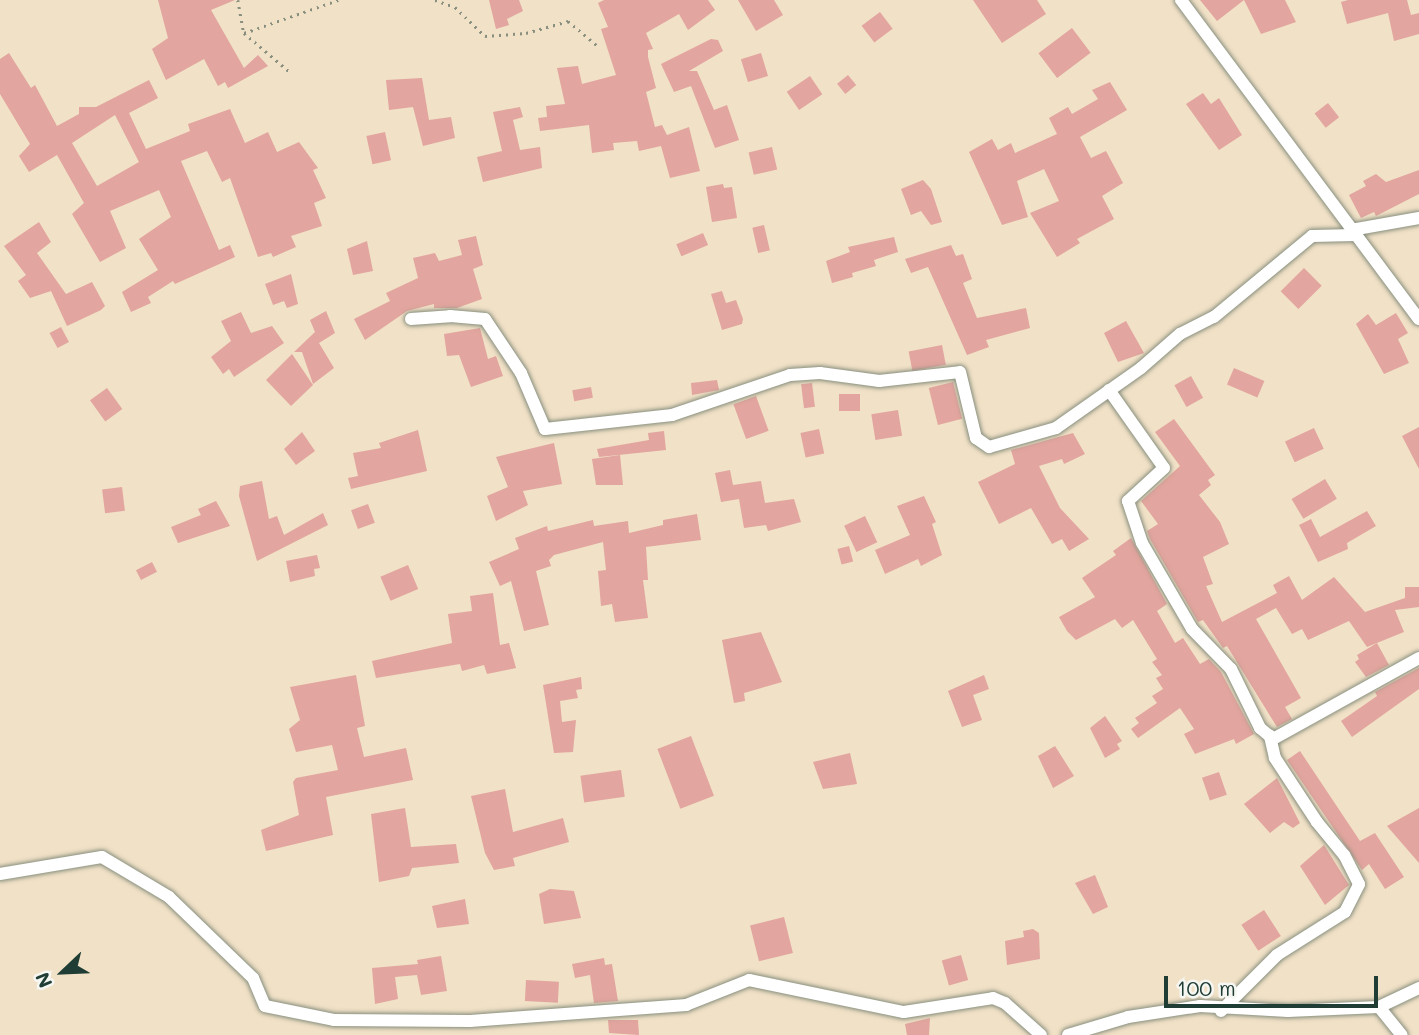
<!DOCTYPE html>
<style>
body{margin:0}
#map{position:relative;width:1419px;height:1035px;overflow:hidden;background:#f1e1c7;font-family:Mali,sans-serif}
div>[style]{position:absolute}
[style*='--x']{left:calc(var(--x)*1px);top:calc(var(--y)*1px);width:calc(var(--w)*1px);rotate:calc(var(--a)*1deg)}
.building>*{inset:0;background:#e2a59f;transform-origin:0 0}
.path>*{height:2.5px;margin-top:-1.25px;transform-origin:0;background:repeating-linear-gradient(90deg,#888f7e 0 2px,transparent 0 7px)}
.roads{filter:drop-shadow(0 0 2px #888f7e) drop-shadow(0 0 2px #888f7e)}
.street>*{height:12px;margin:-6px;padding:0 6px;transform-origin:6px;border-radius:6px;background:#fff}
span{translate:-50% -50%;white-space:nowrap;text-align:center;line-height:1.15;-webkit-text-stroke:6px #f6f6f2;paint-order:stroke}
.north{position:absolute;left:28px;top:937px;width:70px;height:70px;-webkit-text-stroke:5px #f6f6f2;paint-order:stroke;rotate:247deg;font-size:19px;font-weight:700;line-height:28px;text-align:center;color:#1f3d34}
.north::after{content:'';display:block;margin:auto;width:24px;height:32px;background:#1f3d34;clip-path:polygon(50% 0,100% 100%,50% 72%,0 100%)}
.scale{position:absolute;left:1164px;top:976px;width:214px;height:32px;box-sizing:border-box;border:4px solid #1f3d34;border-top:0;padding-left:9px;font-size:21px;line-height:24px;white-space:nowrap;color:#1f3d34;-webkit-text-stroke:5px #f6f6f2;paint-order:stroke}
</style>
<div id="map">
<div class="building">
<div style="clip-path:polygon(158px 0,235px 0,211px 10px,244px 68px,258px 55px,268px 66px,228px 88px,225px 82px,218px 86px,204px 59px,166px 80px,152px 49px,168px 38px)"></div>
<div style="clip-path:polygon(489px 0,519px 0,523px 11px,507px 19px,509px 25px,496px 29px)"></div>
<div style="clip-path:polygon(604px 0,708px 0,715px 10px,688px 30px,679px 14px,646px 33px,653px 49px,648px 50px,648px 57px,656px 88px,646px 92px,655px 127px,662px 125px,667px 135px,689px 127px,700px 171px,670px 178px,661px 146px,639px 151px,637px 141px,613px 143px,614px 150px,592px 153px,589px 125px,540px 131px,538px 118px,547px 117px,546px 106px,565px 104px,557px 68px,578px 66px,582px 84px,616px 75px,601px 29px,608px 27px,598px 3px)"></div>
<div style="clip-path:polygon(738px 0,774px 0,783px 15px,756px 31px)"></div>
<div style="clip-path:polygon(973px 0,1037px 0,1046px 14px,1002px 43px)"></div>
<div style="clip-path:polygon(1200px 0,1285px 0,1296px 22px,1261px 34px,1244px 0,1217px 21px)"></div>
<div style="clip-path:polygon(1348px 0,1407px 0,1411px 15px,1419px 13px,1419px 34px,1394px 41px,1388px 13px,1347px 24px,1341px 2px)"></div>
<div style="left:880px;top:12px;width:21px;height:23px;rotate:53deg"></div>
<div style="left:1072px;top:28px;width:31px;height:42px;rotate:53deg"></div>
<div style="clip-path:polygon(711px 39px,718px 40px,723px 51px,689px 71px,697px 71px,714px 110px,727px 105px,739px 140px,715px 148px,691px 86px,674px 92px,661px 64px)"></div>
<div style="clip-path:polygon(evenodd,9px 53px,31px 88px,35px 85px,57px 126px,79px 114px,79px 107px,96px 107px,149px 80px,158px 98px,129px 113px,146px 149px,190px 131px,188px 124px,230px 109px,245px 143px,268px 132px,277px 152px,299px 142px,318px 168px,313px 170px,326px 198px,314px 203px,322px 226px,291px 236px,296px 247px,273px 257px,271px 253px,258px 257px,230px 178px,222px 182px,207px 151px,181px 161px,219px 250px,230px 245px,235px 257px,175px 284px,173px 281px,148px 297px,151px 303px,131px 312px,122px 292px,158px 270px,139px 239px,171px 217px,159px 190px,110px 211px,126px 248px,100px 262px,72px 214px,84px 203px,57px 155px,29px 172px,19px 156px,30px 144px,0 94px,0 59px,9px 53px,115px 115px,139px 162px,97px 186px,72px 143px,115px 115px)"></div>
<div style="left:761px;top:53px;width:24px;height:21px;rotate:73deg"></div>
<div style="left:848px;top:75px;width:13px;height:14px;rotate:51deg"></div>
<div style="left:810px;top:76px;width:22px;height:28px;rotate:56deg"></div>
<div style="clip-path:polygon(422px 78px,429px 120px,451px 117px,455px 138px,423px 146px,413px 107px,389px 110px,386px 80px)"></div>
<div style="clip-path:polygon(1110px 82px,1127px 110px,1080px 137px,1091px 158px,1106px 151px,1123px 183px,1102px 196px,1114px 219px,1077px 239px,1080px 243px,1057px 257px,1030px 213px,1059px 201px,1044px 169px,1017px 181px,1028px 217px,1002px 225px,969px 152px,992px 139px,998px 150px,1011px 143px,1015px 153px,1057px 134px,1049px 118px,1068px 107px,1072px 114px,1098px 99px,1092px 90px)"></div>
<div style="clip-path:polygon(1203px 93px,1211px 104px,1219px 98px,1242px 135px,1219px 150px,1186px 104px)"></div>
<div style="left:1328px;top:103px;width:18px;height:17px;rotate:52deg"></div>
<div style="clip-path:polygon(520px 107px,523px 117px,513px 120px,520px 150px,540px 147px,542px 168px,483px 182px,477px 157px,502px 151px,493px 112px)"></div>
<div style="left:385px;top:132px;width:29px;height:19px;rotate:78deg"></div>
<div style="left:772px;top:147px;width:23px;height:24px;rotate:77deg"></div>
<div style="clip-path:polygon(1419px 170px,1419px 194px,1376px 216px,1374px 212px,1361px 218px,1349px 195px,1366px 186px,1363px 181px,1376px 174px,1386px 182px)"></div>
<div style="clip-path:polygon(923px 180px,931px 189px,942px 222px,931px 225px,921px 211px,911px 215px,901px 189px)"></div>
<div style="clip-path:polygon(723px 184px,724px 188px,732px 187px,737px 218px,712px 222px,706px 187px)"></div>
<div style="clip-path:polygon(39px 222px,51px 242px,37px 253px,66px 294px,92px 282px,105px 306px,101px 310px,67px 326px,51px 291px,30px 298px,18px 281px,26px 275px,4px 246px)"></div>
<div style="left:764px;top:225px;width:26px;height:12px;rotate:77deg"></div>
<div style="left:703px;top:233px;width:13px;height:29px;rotate:67deg"></div>
<div style="clip-path:polygon(476px 236px,483px 265px,473px 269px,482px 299px,457px 308px,434px 308px,434px 304px,407px 311px,365px 340px,354px 319px,390px 301px,386px 293px,418px 278px,413px 258px,435px 253px,439px 261px,462px 255px,458px 240px)"></div>
<div style="clip-path:polygon(894px 237px,898px 252px,874px 260px,876px 266px,852px 273px,853px 277px,832px 283px,826px 261px,850px 252px,848px 247px)"></div>
<div style="clip-path:polygon(367px 241px,373px 271px,353px 275px,347px 249px)"></div>
<div style="clip-path:polygon(951px 245px,956px 256px,963px 254px,972px 279px,963px 283px,977px 318px,1026px 308px,1030px 328px,986px 340px,989px 347px,967px 355px,928px 267px,911px 273px,905px 259px)"></div>
<div style="left:1304px;top:268px;width:25px;height:33px;rotate:45deg"></div>
<div style="clip-path:polygon(291px 274px,298px 304px,287px 308px,284px 301px,273px 305px,265px 284px)"></div>
<div style="clip-path:polygon(722px 291px,726px 303px,736px 300px,743px 319px,742px 324px,722px 330px,711px 294px)"></div>
<div style="clip-path:polygon(326px 311px,335px 333px,319px 343px,334px 368px,313px 384px,302px 352px,294px 352px,315px 332px,310px 320px)"></div>
<div style="clip-path:polygon(241px 312px,251px 333px,272px 326px,284px 343px,234px 377px,229px 369px,223px 374px,211px 357px,231px 341px,221px 321px)"></div>
<div style="clip-path:polygon(1396px 313px,1408px 333px,1398px 339px,1409px 363px,1384px 374px,1356px 324px,1368px 314px,1376px 325px)"></div>
<div style="clip-path:polygon(1126px 321px,1144px 353px,1118px 362px,1104px 333px)"></div>
<div style="left:61px;top:327px;width:17px;height:13px;rotate:62deg"></div>
<div style="clip-path:polygon(480px 328px,488px 359px,496px 356px,503px 376px,471px 387px,459px 355px,447px 356px,444px 334px)"></div>
<div style="left:942px;top:345px;width:20px;height:34px;rotate:79deg"></div>
<div style="clip-path:polygon(292px 354px,313px 385px,291px 406px,266px 380px)"></div>
<div style="left:1234px;top:368px;width:33px;height:18px;rotate:23deg"></div>
<div style="left:1191px;top:376px;width:25px;height:19px;rotate:61deg"></div>
<div style="clip-path:polygon(717px 380px,719px 390px,692px 395px,691px 383px)"></div>
<div style="left:953px;top:382px;width:38px;height:25px;rotate:76deg"></div>
<div style="left:812px;top:383px;width:24px;height:11px;rotate:83deg"></div>
<div style="left:591px;top:387px;width:11px;height:19px;rotate:80deg"></div>
<div style="left:107px;top:388px;width:26px;height:21px;rotate:54deg"></div>
<div style="left:839px;top:394px;width:21px;height:17px"></div>
<div style="left:756px;top:396px;width:37px;height:24px;rotate:70deg"></div>
<div style="left:898px;top:410px;width:26px;height:27px;rotate:81deg"></div>
<div style="clip-path:polygon(1174px 419px,1215px 475px,1208px 480px,1211px 485px,1199px 495px,1220px 522px,1229px 544px,1203px 557px,1213px 584px,1206px 586px,1222px 622px,1277px 593px,1273px 585px,1289px 576px,1302px 600px,1334px 577px,1365px 612px,1405px 598px,1405px 587px,1419px 587px,1419px 607px,1395px 610px,1404px 632px,1367px 647px,1349px 621px,1308px 640px,1302px 629px,1292px 634px,1276px 608px,1256px 619px,1301px 698px,1285px 707px,1292px 719px,1277px 727px,1227px 646px,1223px 648px,1203px 620px,1198px 622px,1150px 539px,1147px 531px,1158px 524px,1141px 501px,1180px 466px,1155px 432px)"></div>
<div style="clip-path:polygon(1419px 427px,1419px 469px,1402px 436px)"></div>
<div style="left:1314px;top:428px;width:23px;height:32px;rotate:65deg"></div>
<div style="left:819px;top:429px;width:25px;height:19px;rotate:78deg"></div>
<div style="clip-path:polygon(418px 430px,427px 471px,351px 489px,348px 478px,358px 476px,353px 453px,381px 448px,379px 443px)"></div>
<div style="clip-path:polygon(664px 431px,666px 450px,599px 457px,597px 449px,649px 440px,648px 433px)"></div>
<div style="clip-path:polygon(302px 432px,315px 451px,296px 465px,284px 449px)"></div>
<div style="clip-path:polygon(1073px 433px,1085px 454px,1064px 464px,1062px 459px,1039px 466px,1060px 508px,1089px 539px,1069px 551px,1062px 539px,1052px 544px,1031px 508px,999px 524px,978px 482px,1015px 464px,1011px 450px)"></div>
<div style="clip-path:polygon(554px 443px,562px 484px,523px 491px,528px 505px,496px 521px,487px 496px,508px 487px,496px 457px)"></div>
<div style="clip-path:polygon(620px 455px,623px 485px,596px 485px,592px 459px)"></div>
<div style="clip-path:polygon(730px 470px,733px 485px,761px 481px,765px 503px,794px 499px,801px 522px,768px 531px,766px 525px,744px 528px,739px 499px,721px 502px,715px 473px)"></div>
<div style="left:1325px;top:479px;width:23px;height:39px;rotate:59deg"></div>
<div style="clip-path:polygon(262px 481px,269px 519px,277px 516px,284px 535px,323px 513px,328px 525px,257px 561px,239px 496px,240px 486px)"></div>
<div style="left:122px;top:487px;width:24px;height:20px;rotate:83deg"></div>
<div style="clip-path:polygon(924px 496px,936px 522px,932px 524px,942px 555px,921px 566px,918px 559px,885px 574px,875px 550px,910px 535px,897px 506px)"></div>
<div style="clip-path:polygon(216px 501px,230px 526px,178px 543px,171px 527px,201px 515px,198px 509px)"></div>
<div style="left:368px;top:504px;width:20px;height:18px;rotate:70deg"></div>
<div style="clip-path:polygon(1367px 511px,1376px 526px,1347px 543px,1348px 549px,1318px 562px,1299px 525px,1311px 519px,1320px 537px)"></div>
<div style="clip-path:polygon(697px 514px,701px 540px,646px 547px,648px 580px,643px 580px,648px 618px,615px 622px,612px 604px,601px 606px,598px 571px,606px 570px,603px 542px,554px 555px,549px 560px,551px 566px,536px 571px,549px 625px,524px 631px,511px 581px,500px 586px,489px 562px,519px 549px,515px 538px,547px 526px,548px 531px,593px 520px,594px 526px,628px 521px,629px 533px,663px 525px,663px 520px)"></div>
<div style="left:865px;top:516px;width:29px;height:23px;rotate:65deg"></div>
<div style="clip-path:polygon(1131px 538px,1167px 604px,1157px 611px,1175px 643px,1183px 638px,1200px 664px,1209px 659px,1221px 672px,1254px 734px,1236px 744px,1234px 739px,1195px 754px,1184px 734px,1194px 729px,1180px 708px,1138px 738px,1131px 729px,1139px 723px,1135px 718px,1157px 703px,1152px 696px,1163px 689px,1156px 678px,1162px 675px,1152px 662px,1157px 659px,1133px 620px,1122px 628px,1115px 619px,1076px 640px,1067px 631px,1059px 617px,1095px 597px,1082px 578px,1116px 555px,1113px 551px)"></div>
<div style="left:849px;top:546px;width:16px;height:12px;rotate:75deg"></div>
<div style="clip-path:polygon(317px 555px,320px 568px,314px 569px,315px 576px,290px 582px,286px 561px)"></div>
<div style="left:152px;top:562px;width:11px;height:18px;rotate:63deg"></div>
<div style="left:408px;top:565px;width:26px;height:30px;rotate:67deg"></div>
<div style="clip-path:polygon(493px 593px,500px 645px,509px 643px,516px 668px,487px 674px,484px 665px,462px 671px,460px 664px,376px 678px,372px 661px,452px 643px,448px 614px,472px 611px,470px 596px)"></div>
<div style="clip-path:polygon(761px 632px,782px 682px,744px 693px,745px 701px,734px 703px,722px 640px)"></div>
<div style="clip-path:polygon(1377px 643px,1389px 665px,1366px 677px,1355px 662px,1359px 659px,1357px 655px)"></div>
<div style="clip-path:polygon(1419px 668px,1419px 689px,1352px 737px,1341px 721px,1377px 696px,1375px 692px)"></div>
<div style="clip-path:polygon(356px 675px,365px 726px,357px 728px,364px 757px,406px 748px,413px 780px,326px 797px,333px 835px,266px 851px,261px 830px,299px 815px,293px 782px,296px 778px,338px 770px,332px 745px,296px 752px,289px 729px,300px 720px,290px 687px)"></div>
<div style="clip-path:polygon(984px 675px,989px 689px,973px 695px,982px 720px,962px 727px,948px 691px)"></div>
<div style="clip-path:polygon(581px 677px,582px 689px,576px 690px,578px 698px,560px 701px,562px 722px,576px 720px,573px 752px,554px 753px,543px 685px)"></div>
<div style="clip-path:polygon(1105px 716px,1122px 741px,1117px 744px,1120px 749px,1105px 758px,1090px 728px)"></div>
<div style="left:691px;top:736px;width:64px;height:36px;rotate:69deg"></div>
<div style="clip-path:polygon(1055px 746px,1074px 776px,1053px 788px,1038px 756px)"></div>
<div style="clip-path:polygon(1300px 751px,1360px 841px,1375px 833px,1404px 877px,1385px 889px,1369px 864px,1362px 870px,1287px 760px)"></div>
<div style="clip-path:polygon(850px 753px,857px 784px,823px 789px,813px 762px)"></div>
<div style="left:621px;top:770px;width:27px;height:41px;rotate:82deg"></div>
<div style="left:1219px;top:772px;width:24px;height:18px;rotate:71deg"></div>
<div style="clip-path:polygon(1277px 778px,1300px 823px,1293px 828px,1284px 822px,1270px 833px,1244px 804px)"></div>
<div style="clip-path:polygon(505px 789px,513px 832px,563px 818px,569px 842px,513px 858px,515px 866px,494px 870px,485px 853px,471px 796px)"></div>
<div style="clip-path:polygon(405px 808px,411px 847px,456px 844px,459px 863px,412px 868px,409px 876px,379px 882px,371px 814px)"></div>
<div style="clip-path:polygon(1419px 808px,1419px 863px,1387px 826px)"></div>
<div style="clip-path:polygon(1324px 845px,1349px 885px,1325px 905px,1300px 866px)"></div>
<div style="clip-path:polygon(1095px 875px,1108px 907px,1093px 914px,1075px 883px)"></div>
<div style="clip-path:polygon(550px 889px,574px 891px,581px 918px,544px 924px,539px 894px)"></div>
<div style="clip-path:polygon(465px 899px,469px 924px,437px 928px,432px 906px)"></div>
<div style="left:1264px;top:910px;width:31px;height:27px;rotate:57deg"></div>
<div style="left:784px;top:917px;width:37px;height:35px;rotate:76deg"></div>
<div style="clip-path:polygon(1033px 929px,1039px 933px,1040px 959px,1007px 965px,1005px 941px,1024px 937px,1023px 931px)"></div>
<div style="left:961px;top:955px;width:26px;height:20px;rotate:74deg"></div>
<div style="clip-path:polygon(441px 956px,447px 991px,421px 995px,417px 975px,395px 977px,398px 999px,375px 1004px,372px 968px,418px 964px,417px 960px)"></div>
<div style="clip-path:polygon(604px 958px,605px 965px,612px 964px,618px 1001px,594px 1003px,590px 975px,575px 978px,572px 964px)"></div>
<div style="left:526px;top:980px;width:33px;height:21px;rotate:3deg"></div>
<div style="clip-path:polygon(930px 1018px,929px 1035px,907px 1035px,905px 1024px)"></div>
<div style="clip-path:polygon(608px 1020px,638px 1020px,639px 1035px,609px 1033px)"></div>
</div>
<div class="path">
<div style="--x:238;--y:0;--w:34;--a:80"></div>
<div style="--x:244;--y:33;--w:60;--a:40.3"></div>
<div style="--x:435;--y:0;--w:21;--a:19"></div>
<div style="--x:455;--y:7;--w:42;--a:44"></div>
<div style="--x:485;--y:36;--w:41;--a:-4.2"></div>
<div style="--x:526;--y:33;--w:44;--a:-15.9"></div>
<div style="--x:568;--y:21;--w:38;--a:40"></div>
<div style="--x:244;--y:33;--w:100;--a:-19.3"></div>
</div>
<div class="roads">
<div class="street">
<div style="--x:1181;--y:0;--w:398;--a:53.3"></div>
<div style="--x:1351;--y:230;--w:69;--a:-10"></div>
<div style="--x:411;--y:319;--w:39;--a:-4"></div>
<div style="--x:450;--y:316;--w:35;--a:5"></div>
<div style="--x:485;--y:319;--w:65;--a:56.3"></div>
<div style="--x:521;--y:373;--w:61;--a:66.8"></div>
<div style="--x:545;--y:429;--w:128;--a:-6.3"></div>
<div style="--x:672;--y:415;--w:125;--a:-18.7"></div>
<div style="--x:790;--y:375;--w:30;--a:-4"></div>
<div style="--x:820;--y:373;--w:60;--a:7.7"></div>
<div style="--x:879;--y:381;--w:81;--a:-6.3"></div>
<div style="--x:960;--y:372;--w:68;--a:76.4"></div>
<div style="--x:976;--y:438;--w:16;--a:35"></div>
<div style="--x:989;--y:447;--w:70;--a:-15.8"></div>
<div style="--x:1056;--y:428;--w:104;--a:-35.2"></div>
<div style="--x:1141;--y:368;--w:52;--a:-41.1"></div>
<div style="--x:1180;--y:334;--w:38;--a:-27"></div>
<div style="--x:1214;--y:317;--w:127;--a:-39.6"></div>
<div style="--x:1312;--y:236;--w:43;--a:-1.3"></div>
<div style="--x:1109;--y:390;--w:95;--a:54.8"></div>
<div style="--x:1164;--y:468;--w:49;--a:137.5"></div>
<div style="--x:1128;--y:501;--w:44;--a:71.6"></div>
<div style="--x:1142;--y:543;--w:99;--a:59.8"></div>
<div style="--x:1192;--y:629;--w:56;--a:45.7"></div>
<div style="--x:1231;--y:669;--w:66;--a:63.8"></div>
<div style="--x:1260;--y:728;--w:17;--a:40"></div>
<div style="--x:1273;--y:739;--w:167;--a:-29"></div>
<div style="--x:0;--y:874;--w:103;--a:-9.5"></div>
<div style="--x:102;--y:857;--w:78;--a:30.8"></div>
<div style="--x:169;--y:897;--w:117;--a:44"></div>
<div style="--x:253;--y:978;--w:30;--a:67"></div>
<div style="--x:265;--y:1006;--w:70;--a:11.5"></div>
<div style="--x:334;--y:1020;--w:136;--a:0.4"></div>
<div style="--x:470;--y:1021;--w:217;--a:-4.2"></div>
<div style="--x:686;--y:1005;--w:68;--a:-21.6"></div>
<div style="--x:749;--y:980;--w:158;--a:11.7"></div>
<div style="--x:904;--y:1012;--w:90;--a:-8.9"></div>
<div style="--x:993;--y:998;--w:13;--a:23"></div>
<div style="--x:1005;--y:1003;--w:48;--a:41.6"></div>
<div style="--x:1379;--y:1007;--w:44;--a:-25.4"></div>
<div style="--x:1221;--y:1011;--w:79;--a:-45"></div>
<div style="--x:1277;--y:955;--w:80;--a:-32.3"></div>
<div style="--x:1345;--y:912;--w:31;--a:-63"></div>
<div style="--x:1359;--y:884;--w:33;--a:-117"></div>
<div style="--x:1344;--y:855;--w:43;--a:-129.3"></div>
<div style="--x:1317;--y:822;--w:77;--a:-123.3"></div>
<div style="--x:1275;--y:758;--w:23;--a:-103"></div>
<div style="--x:1068;--y:1035;--w:63;--a:-16.7"></div>
<div style="--x:1128;--y:1017;--w:73;--a:-8.7"></div>
<div style="--x:1200;--y:1006;--w:88;--a:3.3"></div>
<div style="--x:1288;--y:1011;--w:91;--a:-2.5"></div>
<div style="--x:1379;--y:1007;--w:36;--a:51"></div>
</div>
</div>
<div class="north">N</div>
<div class="scale">100 m</div>
</div>
